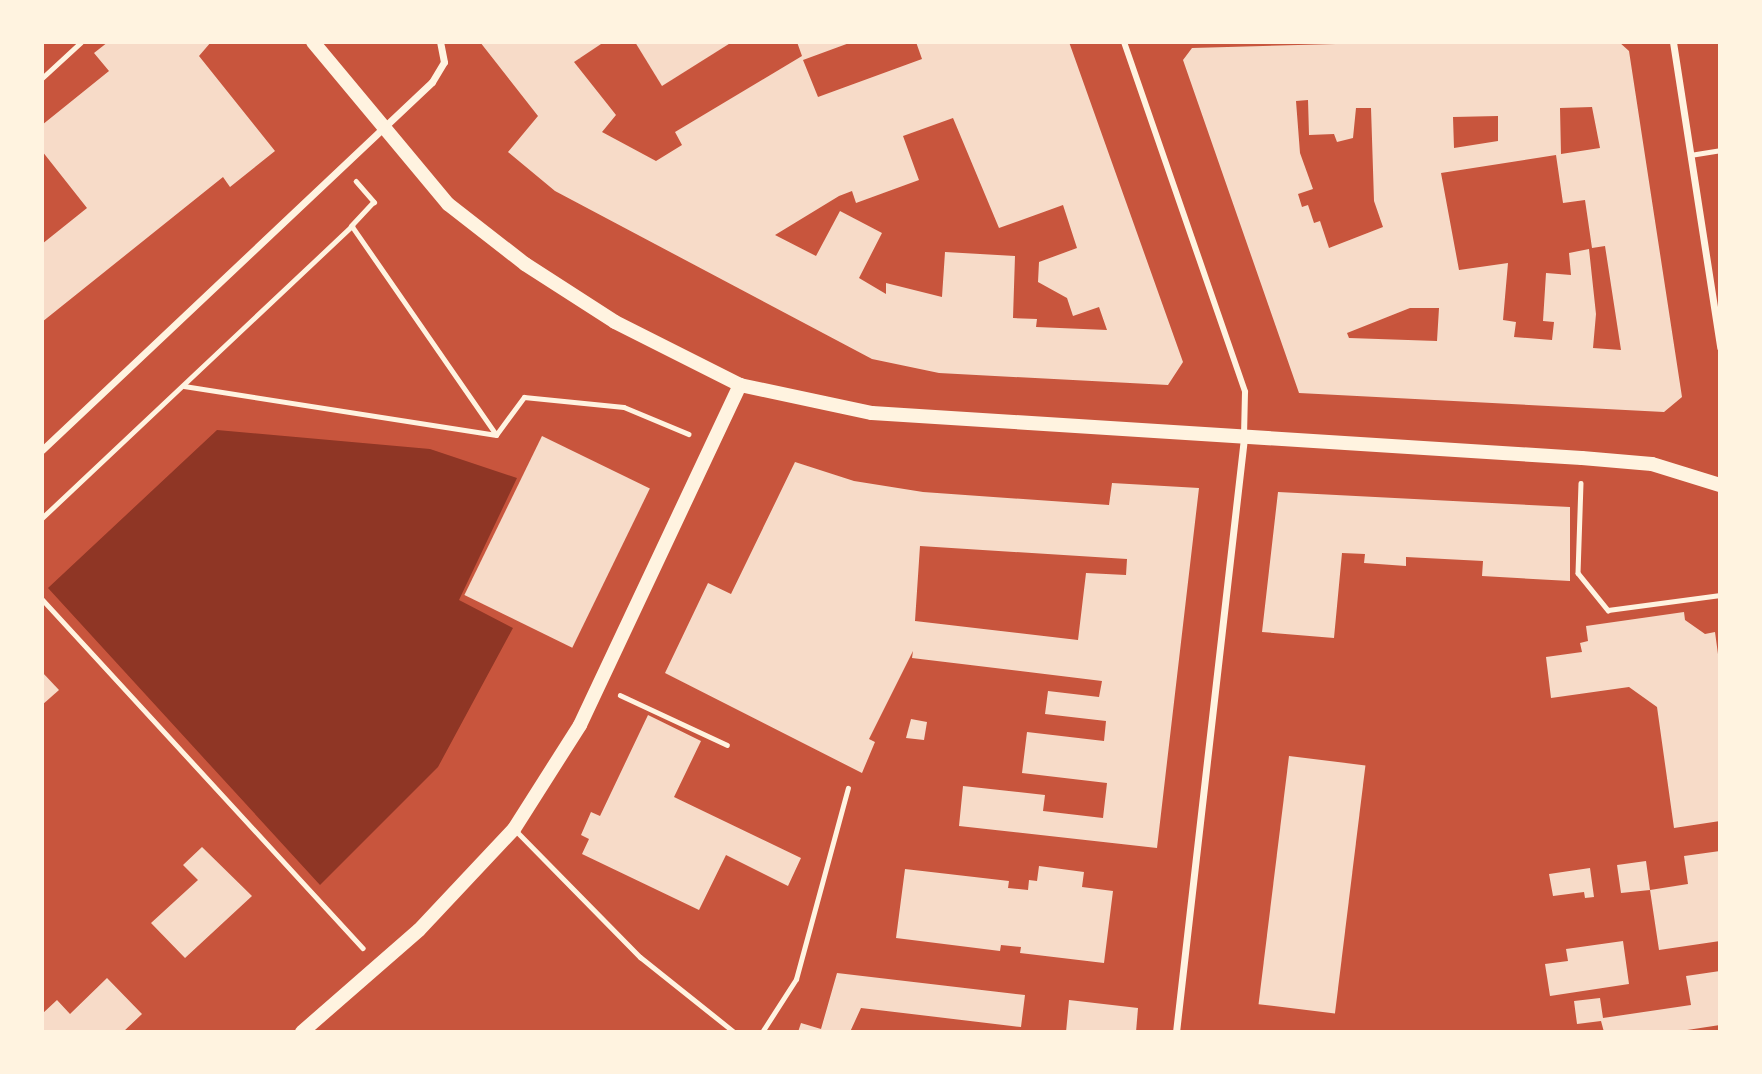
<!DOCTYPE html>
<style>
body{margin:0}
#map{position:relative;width:1762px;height:1074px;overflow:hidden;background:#c8553d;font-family:"Times New Roman",serif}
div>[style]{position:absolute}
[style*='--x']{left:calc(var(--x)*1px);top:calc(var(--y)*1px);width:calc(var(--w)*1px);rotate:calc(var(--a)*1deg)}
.water>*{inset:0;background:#8f3625}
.building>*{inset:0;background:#f7dbc8;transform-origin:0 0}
.path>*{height:4.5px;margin:-2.25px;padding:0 2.25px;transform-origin:2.25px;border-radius:2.25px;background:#fff3e0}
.service>*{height:5px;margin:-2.5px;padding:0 2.5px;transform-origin:2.5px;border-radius:2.5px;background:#fff3e0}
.pedestrian>*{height:6px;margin:-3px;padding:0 3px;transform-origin:3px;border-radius:3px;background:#fff3e0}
.minor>*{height:7px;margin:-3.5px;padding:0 3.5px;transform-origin:3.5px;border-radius:3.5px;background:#fff3e0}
.secondary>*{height:14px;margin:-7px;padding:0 7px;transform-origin:7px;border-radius:7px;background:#fff3e0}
span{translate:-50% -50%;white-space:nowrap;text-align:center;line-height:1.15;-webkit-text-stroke:7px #fff3e0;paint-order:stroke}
.frame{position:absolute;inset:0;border:44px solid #fff3e0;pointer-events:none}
</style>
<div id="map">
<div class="water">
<div style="clip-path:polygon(217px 430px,430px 449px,517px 478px,459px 600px,513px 628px,438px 767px,320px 885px,48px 588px)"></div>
</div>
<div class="building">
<div style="clip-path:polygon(108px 42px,211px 42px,199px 56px,275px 151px,230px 187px,223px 177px,42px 322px,42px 244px,87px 208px,42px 151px,42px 125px,109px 71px,94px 53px)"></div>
<div style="clip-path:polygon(evenodd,480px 42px,604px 42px,574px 62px,616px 115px,602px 132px,656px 161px,682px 145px,675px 132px,802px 56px,797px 42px,852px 42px,803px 60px,818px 97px,922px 59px,916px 42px,1069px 42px,1183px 362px,1168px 385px,939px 373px,872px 359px,555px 191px,508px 152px,538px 116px,480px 42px,953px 118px,999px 228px,1063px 205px,1077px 248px,1039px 262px,1038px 282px,1067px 298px,1073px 316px,1099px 307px,1107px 330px,1036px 327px,1037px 319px,1013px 318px,1015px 256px,945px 252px,942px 297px,886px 283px,886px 294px,859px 278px,882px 233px,840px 211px,816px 256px,775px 235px,839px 196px,852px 191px,856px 203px,919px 180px,903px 136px,953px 118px)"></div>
<div style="clip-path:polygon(635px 42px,732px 42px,662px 86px)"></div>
<div style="clip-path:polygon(evenodd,1411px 42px,1619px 42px,1629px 51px,1682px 397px,1664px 412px,1299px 393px,1183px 60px,1192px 48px,1411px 42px,1308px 100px,1309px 135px,1334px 134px,1337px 142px,1353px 138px,1356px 108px,1371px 108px,1374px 201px,1383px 227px,1329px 248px,1320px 221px,1314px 223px,1308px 205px,1302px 207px,1298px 194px,1313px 189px,1300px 153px,1296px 101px,1308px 100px,1411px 42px,1592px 107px,1600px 148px,1561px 154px,1560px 108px,1592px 107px,1411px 42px,1498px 116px,1498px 141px,1454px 148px,1453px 117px,1498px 116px,1411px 42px,1556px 155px,1563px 203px,1585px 200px,1592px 248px,1605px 246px,1621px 350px,1593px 348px,1596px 314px,1589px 249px,1569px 253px,1571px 275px,1546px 273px,1543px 321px,1554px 322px,1552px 340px,1514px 337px,1516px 322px,1503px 320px,1508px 263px,1459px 270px,1441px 173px,1556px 155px,1411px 42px,1410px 308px,1439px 308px,1437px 341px,1349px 338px,1347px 333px,1410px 308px)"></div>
<div style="left:542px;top:436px;width:120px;height:177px;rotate:26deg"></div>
<div style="clip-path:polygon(evenodd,795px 462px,854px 481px,923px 492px,1109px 505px,1112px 483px,1199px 488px,1157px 848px,959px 826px,963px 786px,1045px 795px,1043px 811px,1103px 818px,1107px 783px,1022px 773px,1027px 732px,1104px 741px,1106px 721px,1045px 714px,1048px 691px,1099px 697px,1102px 681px,912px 658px,913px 651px,869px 739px,875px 742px,862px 773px,665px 673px,708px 583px,731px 594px,795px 462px,920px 546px,1127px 559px,1126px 575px,1086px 573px,1078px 640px,915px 621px,920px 546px)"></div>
<div style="clip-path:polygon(1278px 492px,1570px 507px,1570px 581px,1482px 576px,1483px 561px,1406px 557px,1406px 566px,1364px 563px,1365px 554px,1342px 553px,1334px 638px,1262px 632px)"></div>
<div style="clip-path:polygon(1684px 612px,1685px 620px,1705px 634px,1715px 632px,1720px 669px,1720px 821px,1674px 828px,1657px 707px,1629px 687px,1551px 698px,1546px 657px,1582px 652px,1580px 643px,1588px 641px,1586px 626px)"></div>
<div style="clip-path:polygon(42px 672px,59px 690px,42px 705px)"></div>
<div style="clip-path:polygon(648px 715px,701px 741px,674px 797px,801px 858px,788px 886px,726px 855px,699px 910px,582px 854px,589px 839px,581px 835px,591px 812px,600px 816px)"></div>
<div style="clip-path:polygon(911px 719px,927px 722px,924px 740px,906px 738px)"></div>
<div style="left:1289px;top:756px;width:77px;height:250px;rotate:7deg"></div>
<div style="clip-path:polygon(202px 847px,252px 896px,185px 958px,151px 923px,198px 880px,183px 865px)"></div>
<div style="clip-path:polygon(1720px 851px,1720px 941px,1659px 950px,1650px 890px,1621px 893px,1617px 865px,1646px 861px,1650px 890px,1688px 884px,1684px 856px)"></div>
<div style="clip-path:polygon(1039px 866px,1084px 872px,1082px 887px,1113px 891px,1104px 963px,1020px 953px,1021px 947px,1001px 945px,1000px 951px,896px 938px,905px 869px,1009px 881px,1008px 888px,1028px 890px,1029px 880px,1037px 881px)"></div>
<div style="clip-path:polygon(1590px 868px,1594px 897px,1585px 898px,1584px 892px,1553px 896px,1549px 874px)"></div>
<div style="clip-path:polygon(1623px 941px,1629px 984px,1550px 996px,1545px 964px,1568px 961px,1566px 949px)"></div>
<div style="clip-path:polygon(1720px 971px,1720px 1025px,1674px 1032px,1604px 1032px,1601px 1021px,1577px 1024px,1574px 1001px,1600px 998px,1603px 1018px,1691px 1005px,1686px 976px)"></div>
<div style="clip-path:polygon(837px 973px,1025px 995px,1021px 1027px,861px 1008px,850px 1032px,798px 1032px,801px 1023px,821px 1029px)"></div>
<div style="clip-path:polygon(107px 978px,142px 1014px,123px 1032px,42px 1032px,42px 1014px,57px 1000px,70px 1014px)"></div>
<div style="clip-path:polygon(1069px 1000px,1138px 1008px,1136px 1032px,1066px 1032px)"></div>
</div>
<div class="path">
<div style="--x:356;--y:181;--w:28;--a:49"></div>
<div style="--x:374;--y:202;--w:33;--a:133"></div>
<div style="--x:352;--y:226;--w:253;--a:55.3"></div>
<div style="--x:184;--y:386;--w:316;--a:8.9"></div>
<div style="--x:496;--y:435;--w:47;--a:-53.6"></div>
<div style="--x:524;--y:397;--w:100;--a:5.7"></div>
<div style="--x:624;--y:407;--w:70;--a:22.6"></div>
<div style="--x:1581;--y:483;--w:90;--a:91.9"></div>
<div style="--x:1578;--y:573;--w:48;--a:51"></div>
<div style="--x:1608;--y:610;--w:113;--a:-7.6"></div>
<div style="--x:42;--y:518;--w:426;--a:-43.3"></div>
<div style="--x:42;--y:599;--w:474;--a:47.4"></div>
<div style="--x:620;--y:695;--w:118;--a:25"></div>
</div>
<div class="service">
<div style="--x:42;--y:78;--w:53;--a:-42.7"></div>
<div style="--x:1690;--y:155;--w:30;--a:-9"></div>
<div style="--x:516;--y:831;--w:177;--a:45.5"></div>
<div style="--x:640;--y:957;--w:120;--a:38.6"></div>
<div style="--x:762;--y:1032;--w:63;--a:-57.3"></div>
<div style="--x:796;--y:979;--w:198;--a:-74.8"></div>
</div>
<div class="pedestrian">
<div style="--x:1124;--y:42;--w:370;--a:70.9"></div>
<div style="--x:1245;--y:392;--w:44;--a:91.3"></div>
</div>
<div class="minor">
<div style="--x:1673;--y:42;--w:309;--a:81.2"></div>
<div style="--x:42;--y:450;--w:536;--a:-43.34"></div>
<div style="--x:432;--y:82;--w:23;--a:-59"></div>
<div style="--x:444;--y:62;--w:20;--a:-101"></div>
<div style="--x:1176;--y:1032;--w:598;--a:-83.47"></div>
</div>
<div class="secondary">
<div style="--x:313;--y:42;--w:211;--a:50.2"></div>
<div style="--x:448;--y:204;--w:98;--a:37.9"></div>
<div style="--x:525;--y:264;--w:107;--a:32.8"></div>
<div style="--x:615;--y:322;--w:140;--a:26.7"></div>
<div style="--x:740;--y:385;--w:135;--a:12"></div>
<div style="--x:872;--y:413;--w:711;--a:3.63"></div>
<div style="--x:1582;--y:458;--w:70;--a:4.9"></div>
<div style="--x:1652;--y:464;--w:71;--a:17.2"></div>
<div style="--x:302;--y:1032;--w:155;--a:-41.1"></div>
<div style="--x:419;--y:930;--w:139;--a:-46.8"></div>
<div style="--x:514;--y:829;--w:123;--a:-57.6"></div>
<div style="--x:580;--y:725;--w:376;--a:-64.8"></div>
</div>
<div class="frame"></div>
</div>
